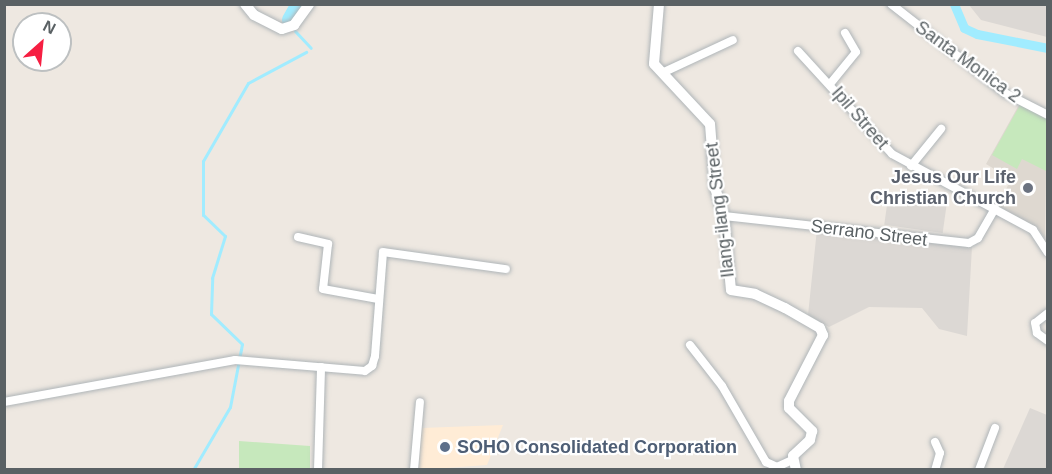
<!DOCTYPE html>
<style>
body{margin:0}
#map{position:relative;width:1052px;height:474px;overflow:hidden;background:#eee8e1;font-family:Helvetica,sans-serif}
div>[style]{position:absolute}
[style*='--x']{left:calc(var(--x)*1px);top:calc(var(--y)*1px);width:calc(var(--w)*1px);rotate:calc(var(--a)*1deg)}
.commercial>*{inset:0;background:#ffecd6}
.industrial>*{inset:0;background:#dcd8d4;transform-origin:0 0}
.education>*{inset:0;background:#ded8d0}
.green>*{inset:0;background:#c6e8bc}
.stream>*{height:3px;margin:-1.5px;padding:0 1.5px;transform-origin:1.5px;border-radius:1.5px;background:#a1ecff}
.canal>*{height:9px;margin:-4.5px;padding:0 4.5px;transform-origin:4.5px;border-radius:4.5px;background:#a1ecff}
.river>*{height:16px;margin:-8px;padding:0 8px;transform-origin:8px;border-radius:8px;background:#a1ecff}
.roads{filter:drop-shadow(0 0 2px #afb5b8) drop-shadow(0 0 2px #afb5b8)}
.minor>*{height:8px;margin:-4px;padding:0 4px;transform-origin:4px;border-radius:4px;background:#fff}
.tertiary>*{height:10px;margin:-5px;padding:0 5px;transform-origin:5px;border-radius:5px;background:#fff}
.dots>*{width:16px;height:16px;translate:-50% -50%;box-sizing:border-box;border:3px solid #fff;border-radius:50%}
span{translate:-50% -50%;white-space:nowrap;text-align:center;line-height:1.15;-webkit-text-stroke:4.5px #fff;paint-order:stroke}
.street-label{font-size:18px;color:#5a6164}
.worship-label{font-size:18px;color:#5b616d;font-weight:700}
.right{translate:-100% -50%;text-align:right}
.service-label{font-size:18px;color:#4e5e75;font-weight:700}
.left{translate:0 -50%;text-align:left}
.frame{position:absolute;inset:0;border:6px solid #5a6164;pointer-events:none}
.north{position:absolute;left:12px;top:12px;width:60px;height:60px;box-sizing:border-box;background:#fff;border:2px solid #bdc0c1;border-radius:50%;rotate:27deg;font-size:16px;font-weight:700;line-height:24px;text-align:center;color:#5a6164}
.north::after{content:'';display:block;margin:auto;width:21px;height:27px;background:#f61f42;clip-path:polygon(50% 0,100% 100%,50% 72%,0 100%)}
</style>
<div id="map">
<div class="commercial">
<div style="clip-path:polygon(503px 425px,487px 465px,419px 470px,421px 428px)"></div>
</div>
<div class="industrial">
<div style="clip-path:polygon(969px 5px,1047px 5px,1047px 37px,981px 20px)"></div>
<div style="left:888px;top:198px;width:59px;height:27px;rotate:8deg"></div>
<div style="clip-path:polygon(817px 229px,972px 247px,967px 336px,939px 329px,922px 308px,869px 307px,829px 327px,808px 315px)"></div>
<div style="clip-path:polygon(1030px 408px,1047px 415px,1047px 469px,1003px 469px)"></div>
</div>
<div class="education">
<div style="clip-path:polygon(1020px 103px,1047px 116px,1045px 239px,1038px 228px,998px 206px,1011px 179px,986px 164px)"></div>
</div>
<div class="green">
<div style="clip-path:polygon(1020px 105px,1047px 119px,1046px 171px,1022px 159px,1017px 169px,992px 155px)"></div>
<div style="clip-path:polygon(239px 441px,310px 446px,310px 469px,239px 469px)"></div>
</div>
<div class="stream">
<div style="--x:295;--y:31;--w:23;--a:47"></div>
<div style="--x:193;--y:470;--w:73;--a:-59.6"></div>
<div style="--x:230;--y:407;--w:64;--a:-79.2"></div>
<div style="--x:242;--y:344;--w:43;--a:-135.9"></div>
<div style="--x:211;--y:314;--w:36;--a:-88"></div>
<div style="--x:212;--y:278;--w:44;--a:-72.8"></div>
<div style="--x:225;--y:236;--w:30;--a:-136"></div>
<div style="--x:203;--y:215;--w:54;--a:-90"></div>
<div style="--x:203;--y:161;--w:90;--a:-60"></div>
<div style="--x:248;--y:83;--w:66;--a:-28.1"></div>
</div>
<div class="canal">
<div style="--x:954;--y:4;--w:26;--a:67"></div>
<div style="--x:964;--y:28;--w:14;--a:25"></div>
<div style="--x:977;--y:34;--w:72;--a:11.2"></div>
</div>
<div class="river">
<div style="--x:290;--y:20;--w:18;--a:-61"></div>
</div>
<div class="roads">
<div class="minor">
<div style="--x:891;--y:4;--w:145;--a:38"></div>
<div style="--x:1005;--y:93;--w:48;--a:27.1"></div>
<div style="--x:798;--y:51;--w:139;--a:47.6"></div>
<div style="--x:892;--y:154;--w:160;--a:28.3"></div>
<div style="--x:1033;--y:230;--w:27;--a:57"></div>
<div style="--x:662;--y:73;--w:78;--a:-24.9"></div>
<div style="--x:830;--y:84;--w:41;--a:-50.9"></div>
<div style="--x:856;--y:52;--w:22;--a:-120"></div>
<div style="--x:911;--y:166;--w:48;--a:-51"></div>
<div style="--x:724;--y:216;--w:246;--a:6.3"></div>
<div style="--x:969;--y:243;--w:10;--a:-29"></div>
<div style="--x:978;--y:238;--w:34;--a:-60"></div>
<div style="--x:298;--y:237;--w:31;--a:13"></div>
<div style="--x:328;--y:244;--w:45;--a:96.3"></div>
<div style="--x:323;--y:289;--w:56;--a:10.3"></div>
<div style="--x:1048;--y:313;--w:16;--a:142"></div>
<div style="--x:1035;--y:323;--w:10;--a:79"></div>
<div style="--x:1037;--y:333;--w:14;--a:36"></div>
<div style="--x:690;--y:345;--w:52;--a:52"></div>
<div style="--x:722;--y:386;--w:88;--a:59.9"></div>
<div style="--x:766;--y:462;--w:12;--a:24"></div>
<div style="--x:777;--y:467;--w:17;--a:-25"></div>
<div style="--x:4;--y:402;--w:235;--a:-10.3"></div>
<div style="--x:235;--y:360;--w:130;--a:4.8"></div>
<div style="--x:365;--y:371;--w:9;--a:-36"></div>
<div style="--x:372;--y:366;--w:10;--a:-73"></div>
<div style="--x:375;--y:356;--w:104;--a:-85.6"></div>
<div style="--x:383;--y:252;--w:124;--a:7.9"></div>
<div style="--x:935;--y:442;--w:12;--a:66"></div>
<div style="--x:940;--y:453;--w:18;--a:106"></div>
<div style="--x:318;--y:470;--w:103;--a:-88.3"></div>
<div style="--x:414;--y:470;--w:68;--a:-85"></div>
<div style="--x:979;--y:470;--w:45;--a:-69.1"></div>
</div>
<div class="tertiary">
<div style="--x:245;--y:4;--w:14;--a:51"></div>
<div style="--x:254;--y:15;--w:31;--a:27"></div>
<div style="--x:282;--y:29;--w:13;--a:-18"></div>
<div style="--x:294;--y:25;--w:26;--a:-54"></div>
<div style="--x:659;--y:4;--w:60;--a:94.8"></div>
<div style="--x:654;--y:64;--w:82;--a:47"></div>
<div style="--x:710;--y:124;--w:64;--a:85.5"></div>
<div style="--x:715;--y:188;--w:29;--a:72"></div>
<div style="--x:724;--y:216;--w:74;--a:84.6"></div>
<div style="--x:731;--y:290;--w:24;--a:9"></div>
<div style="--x:755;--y:294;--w:33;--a:25"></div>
<div style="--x:785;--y:308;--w:40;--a:29.7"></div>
<div style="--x:820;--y:328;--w:8;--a:67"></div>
<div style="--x:823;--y:335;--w:74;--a:117.3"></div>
<div style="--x:789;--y:401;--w:7;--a:90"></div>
<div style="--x:789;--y:408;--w:33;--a:45"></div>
<div style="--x:812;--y:431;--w:9;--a:103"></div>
<div style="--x:810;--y:440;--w:23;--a:137"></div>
<div style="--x:793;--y:456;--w:14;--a:78"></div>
</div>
</div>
<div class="dots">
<div style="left:1028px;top:188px;background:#6b7280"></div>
<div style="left:445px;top:447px;background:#5c6f8a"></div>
</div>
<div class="street-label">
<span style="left:968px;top:62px;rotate:36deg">Santa Monica 2</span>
<span style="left:860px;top:118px;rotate:49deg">Ipil Street</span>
<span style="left:720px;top:210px;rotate:-97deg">Ilang-ilang Street</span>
<span style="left:869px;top:233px;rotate:7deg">Serrano Street</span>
</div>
<div class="worship-label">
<span class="right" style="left:1016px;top:188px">Jesus Our Life<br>Christian Church</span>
</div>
<div class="service-label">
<span class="left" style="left:457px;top:447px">SOHO Consolidated Corporation</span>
</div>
<div class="frame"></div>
<div class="north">N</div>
</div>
